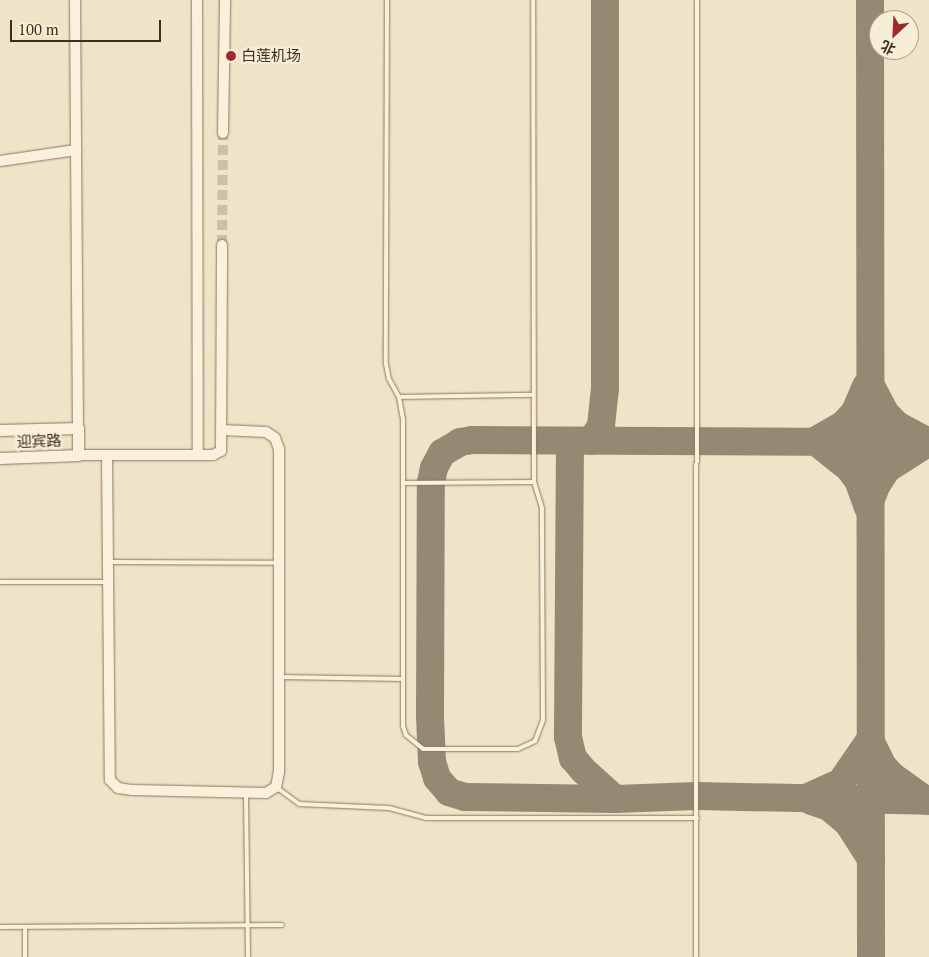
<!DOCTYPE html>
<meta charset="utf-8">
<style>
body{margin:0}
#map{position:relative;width:929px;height:957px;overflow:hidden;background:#f0e4c8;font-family:"PT Serif","Noto Sans SC",serif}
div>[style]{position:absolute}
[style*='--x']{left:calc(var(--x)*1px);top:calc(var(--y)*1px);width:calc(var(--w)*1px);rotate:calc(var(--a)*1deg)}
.taxiway>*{height:28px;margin:-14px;padding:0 14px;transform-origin:14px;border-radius:14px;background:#968974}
.tertiary-tunnel>*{height:10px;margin-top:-5px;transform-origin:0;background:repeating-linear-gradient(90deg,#ccc0a6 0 10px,transparent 0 15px)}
.roads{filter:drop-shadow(0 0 1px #8d765c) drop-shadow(0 0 1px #8d765c)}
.service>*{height:4px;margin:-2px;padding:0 2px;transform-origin:2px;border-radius:2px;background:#faf1dc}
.tertiary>*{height:10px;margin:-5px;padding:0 5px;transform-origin:5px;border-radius:5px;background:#faf1dc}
.secondary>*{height:11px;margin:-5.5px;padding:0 5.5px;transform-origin:5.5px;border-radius:5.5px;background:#faf1dc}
.dots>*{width:14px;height:14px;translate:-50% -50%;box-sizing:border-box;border:2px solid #f7eed8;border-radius:50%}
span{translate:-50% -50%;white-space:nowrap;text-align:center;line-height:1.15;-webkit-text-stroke:4.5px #f7eed8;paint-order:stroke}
.poi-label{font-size:15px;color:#3d2e20}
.left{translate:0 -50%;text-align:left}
.street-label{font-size:15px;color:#3d2e20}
.north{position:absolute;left:869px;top:10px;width:50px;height:50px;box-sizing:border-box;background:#f7eed8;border:1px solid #ada18e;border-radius:50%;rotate:205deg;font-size:14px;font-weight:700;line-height:20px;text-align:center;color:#3d2e20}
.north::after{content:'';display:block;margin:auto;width:18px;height:22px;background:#9e2a2b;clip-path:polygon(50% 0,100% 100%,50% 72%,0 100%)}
.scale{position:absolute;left:10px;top:20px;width:151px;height:22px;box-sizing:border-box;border:2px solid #3d2e20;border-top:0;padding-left:6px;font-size:15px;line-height:18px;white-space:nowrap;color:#3d2e20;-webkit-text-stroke:4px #f7eed8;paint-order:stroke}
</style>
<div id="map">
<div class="taxiway">
<div style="--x:870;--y:0;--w:957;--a:89.94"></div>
<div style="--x:870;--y:384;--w:34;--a:62"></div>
<div style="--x:886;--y:414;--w:16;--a:45"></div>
<div style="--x:897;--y:425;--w:32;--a:28"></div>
<div style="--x:866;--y:386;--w:28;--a:113"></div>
<div style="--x:855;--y:412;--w:16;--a:133"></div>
<div style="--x:844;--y:424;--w:34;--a:150"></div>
<div style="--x:815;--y:441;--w:43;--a:38.5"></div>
<div style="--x:849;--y:468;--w:15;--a:53"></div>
<div style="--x:858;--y:480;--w:29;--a:70"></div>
<div style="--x:868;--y:507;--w:22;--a:-69"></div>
<div style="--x:876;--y:486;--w:20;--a:-57"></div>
<div style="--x:887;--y:469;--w:50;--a:-32.7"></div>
<div style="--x:570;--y:441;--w:296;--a:90.4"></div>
<div style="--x:568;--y:737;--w:22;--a:77"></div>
<div style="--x:573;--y:758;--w:16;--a:50"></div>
<div style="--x:583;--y:770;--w:43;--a:42.2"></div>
<div style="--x:615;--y:799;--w:82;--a:-2.1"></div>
<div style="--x:697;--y:796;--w:232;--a:1.2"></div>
<div style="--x:591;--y:441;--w:18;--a:-56"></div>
<div style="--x:601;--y:426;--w:37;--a:-84"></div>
<div style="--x:605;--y:389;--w:389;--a:-90"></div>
<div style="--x:808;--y:797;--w:36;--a:-24"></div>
<div style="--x:841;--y:782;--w:51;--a:-55.4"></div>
<div style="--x:870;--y:740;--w:28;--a:64"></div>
<div style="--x:882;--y:765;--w:15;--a:48"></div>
<div style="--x:892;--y:776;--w:43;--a:35.5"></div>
<div style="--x:615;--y:799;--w:150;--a:-179.2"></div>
<div style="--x:465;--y:797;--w:17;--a:-163"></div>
<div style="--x:449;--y:792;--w:18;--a:-131"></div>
<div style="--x:437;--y:778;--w:17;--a:-107"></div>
<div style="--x:432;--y:762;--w:45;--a:-92.5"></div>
<div style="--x:430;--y:717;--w:234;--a:-89.8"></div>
<div style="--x:431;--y:483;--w:15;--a:-79"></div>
<div style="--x:434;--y:468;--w:17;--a:-62"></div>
<div style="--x:442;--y:453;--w:21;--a:-31"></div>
<div style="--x:460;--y:442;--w:12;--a:-9"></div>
<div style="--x:472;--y:440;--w:457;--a:0.3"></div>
<div style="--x:811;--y:801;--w:19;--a:18"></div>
<div style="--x:829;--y:807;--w:25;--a:40"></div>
<div style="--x:848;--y:823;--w:43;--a:57.4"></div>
</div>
<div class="tertiary-tunnel">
<div style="--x:222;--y:245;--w:112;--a:-89.5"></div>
</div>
<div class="roads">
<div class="service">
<div style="--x:387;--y:0;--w:364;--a:90.2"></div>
<div style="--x:386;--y:364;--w:15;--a:79"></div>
<div style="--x:389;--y:379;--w:21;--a:61"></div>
<div style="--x:399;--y:397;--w:22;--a:80"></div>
<div style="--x:403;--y:419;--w:307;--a:90"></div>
<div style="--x:403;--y:726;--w:9;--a:72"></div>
<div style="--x:406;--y:735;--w:22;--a:39"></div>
<div style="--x:423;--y:749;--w:95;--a:0"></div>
<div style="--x:518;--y:749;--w:19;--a:-25"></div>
<div style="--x:535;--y:741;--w:22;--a:-69"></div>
<div style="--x:543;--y:720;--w:212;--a:-90.3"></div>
<div style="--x:542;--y:508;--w:27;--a:-107"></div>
<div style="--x:534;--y:482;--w:482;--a:-90.1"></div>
<div style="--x:399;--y:397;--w:134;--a:-0.9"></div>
<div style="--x:403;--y:483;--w:131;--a:-0.4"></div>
<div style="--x:110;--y:562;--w:166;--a:0.3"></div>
<div style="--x:0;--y:582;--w:108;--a:0"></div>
<div style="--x:280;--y:677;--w:123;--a:0.9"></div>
<div style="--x:276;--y:787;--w:29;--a:36"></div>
<div style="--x:299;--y:804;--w:90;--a:2.5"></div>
<div style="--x:389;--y:808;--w:38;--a:15"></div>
<div style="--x:426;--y:818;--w:271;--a:0"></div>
<div style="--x:246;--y:794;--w:163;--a:89.3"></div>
<div style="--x:0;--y:927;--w:282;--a:-0.4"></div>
<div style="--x:25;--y:957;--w:30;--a:-90"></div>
<div style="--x:696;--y:957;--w:957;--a:-89.94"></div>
</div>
<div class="tertiary">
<div style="--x:75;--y:0;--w:428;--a:89.6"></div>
<div style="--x:197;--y:0;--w:455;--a:89.9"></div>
<div style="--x:223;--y:133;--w:133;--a:-89.1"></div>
<div style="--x:0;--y:161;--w:77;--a:-8.2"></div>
<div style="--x:78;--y:455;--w:135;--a:0"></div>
<div style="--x:213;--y:455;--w:9;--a:-27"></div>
<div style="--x:221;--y:451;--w:206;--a:-89.7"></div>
<div style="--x:107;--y:455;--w:325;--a:89.5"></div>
<div style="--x:110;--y:780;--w:11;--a:45"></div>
<div style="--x:118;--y:788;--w:15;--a:8"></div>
<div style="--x:133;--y:790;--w:133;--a:1.3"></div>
<div style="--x:266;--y:793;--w:12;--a:-31"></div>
<div style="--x:276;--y:787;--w:15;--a:-79"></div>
<div style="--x:279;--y:772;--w:323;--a:-90"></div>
<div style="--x:279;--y:449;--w:12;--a:-110"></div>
<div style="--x:275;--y:438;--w:11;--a:-146"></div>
<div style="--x:266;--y:432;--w:44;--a:-177.4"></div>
</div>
<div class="secondary">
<div style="--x:0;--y:430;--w:78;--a:-1.5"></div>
<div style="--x:78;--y:428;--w:27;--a:90"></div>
<div style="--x:78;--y:455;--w:78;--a:177.8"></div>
</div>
</div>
<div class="dots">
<div style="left:231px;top:56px;background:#9e2a2b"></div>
</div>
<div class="poi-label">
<span class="left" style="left:241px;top:56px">白莲机场</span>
</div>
<div class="street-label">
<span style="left:39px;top:441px;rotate:-2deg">迎宾路</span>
</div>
<div class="north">北</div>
<div class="scale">100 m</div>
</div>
